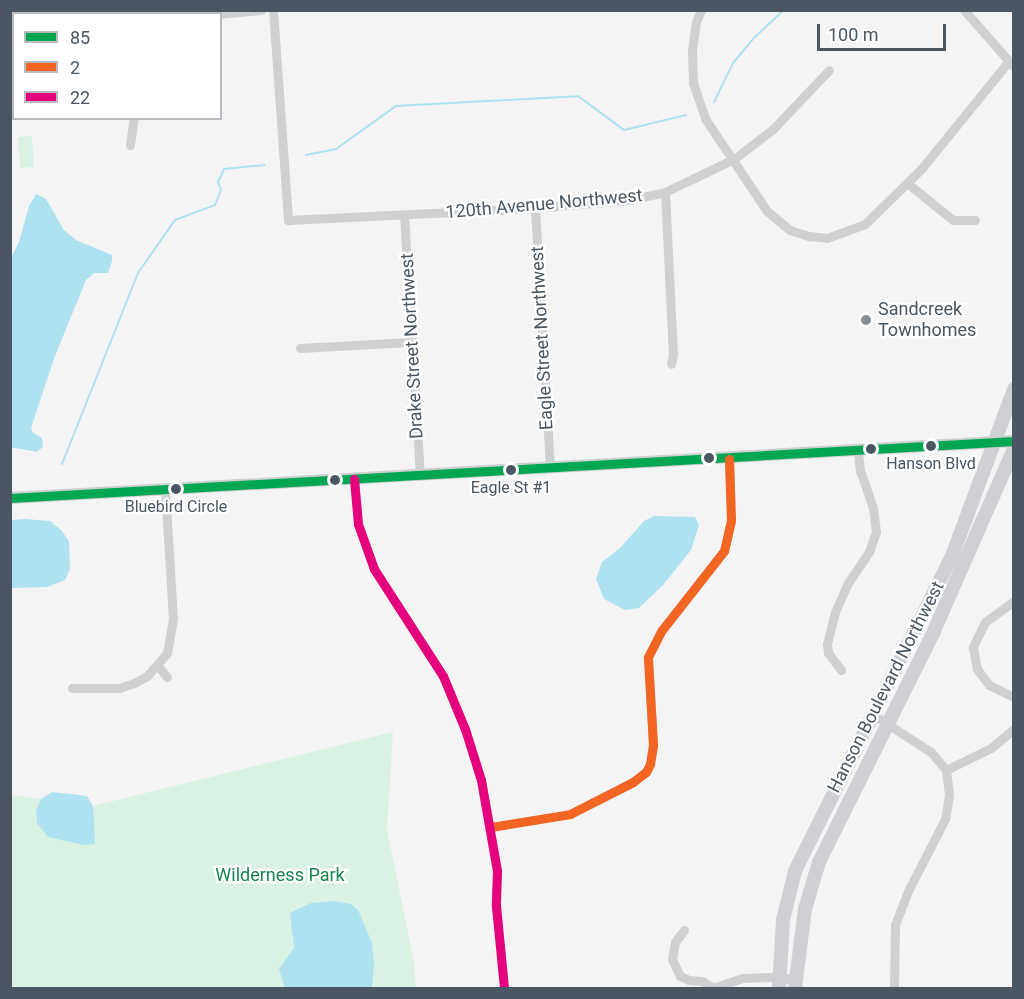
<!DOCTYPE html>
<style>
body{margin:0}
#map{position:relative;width:1024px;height:999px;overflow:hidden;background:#f4f4f4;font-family:Roboto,sans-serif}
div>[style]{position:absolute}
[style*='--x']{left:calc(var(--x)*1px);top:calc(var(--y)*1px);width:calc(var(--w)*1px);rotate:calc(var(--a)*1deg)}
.green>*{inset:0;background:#d9f2e3;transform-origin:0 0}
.water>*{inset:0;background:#aee2f0}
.stream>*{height:2px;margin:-1px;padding:0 1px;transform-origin:1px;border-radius:1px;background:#aee2f0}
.minor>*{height:9px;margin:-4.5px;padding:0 4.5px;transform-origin:4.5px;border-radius:4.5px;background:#ced0d2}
.tertiary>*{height:12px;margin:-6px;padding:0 6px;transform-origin:6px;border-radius:6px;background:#ced0d2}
.secondary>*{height:14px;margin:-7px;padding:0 7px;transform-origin:7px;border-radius:7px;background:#ced0d4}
.bus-1>*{height:9px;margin:-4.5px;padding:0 4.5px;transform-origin:4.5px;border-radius:4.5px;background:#00a651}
.bus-2>*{height:9px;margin:-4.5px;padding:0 4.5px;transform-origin:4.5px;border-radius:4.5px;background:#f26522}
.bus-3>*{height:9px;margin:-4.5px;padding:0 4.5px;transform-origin:4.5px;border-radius:4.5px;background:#e5007d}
.dots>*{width:16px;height:16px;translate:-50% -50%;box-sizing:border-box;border:3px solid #fff;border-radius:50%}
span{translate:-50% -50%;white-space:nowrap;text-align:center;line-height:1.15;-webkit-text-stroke:4.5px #fff;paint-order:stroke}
.bus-label{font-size:16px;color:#4a5661}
.street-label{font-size:18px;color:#4a5661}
.poi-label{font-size:18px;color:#4a5661}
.left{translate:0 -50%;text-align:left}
.park-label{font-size:18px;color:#17864f}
.frame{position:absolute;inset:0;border:12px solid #4a5661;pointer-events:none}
.legend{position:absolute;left:12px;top:12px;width:210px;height:108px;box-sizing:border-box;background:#fff;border:2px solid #b7bbc0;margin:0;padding:8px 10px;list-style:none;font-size:18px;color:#4a5661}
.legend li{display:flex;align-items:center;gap:12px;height:30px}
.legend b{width:30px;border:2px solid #b7bbc0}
.scale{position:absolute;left:817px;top:24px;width:129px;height:27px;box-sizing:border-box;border:3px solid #4a5661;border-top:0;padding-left:8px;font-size:18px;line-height:21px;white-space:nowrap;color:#4a5661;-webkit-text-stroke:4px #fff;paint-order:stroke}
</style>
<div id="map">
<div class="green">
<div style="left:32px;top:136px;width:31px;height:14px;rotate:86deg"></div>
<div style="clip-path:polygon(393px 732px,387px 830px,414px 962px,416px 988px,11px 988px,10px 795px,93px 806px)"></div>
</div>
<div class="water">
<div style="clip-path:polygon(36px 194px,46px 199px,64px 230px,76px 240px,112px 255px,112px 261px,108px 273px,94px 273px,86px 280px,55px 356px,31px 428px,33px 433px,42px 438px,43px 447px,37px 452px,10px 447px,11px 258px,19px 242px,29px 206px)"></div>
<div style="clip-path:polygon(654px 516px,695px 517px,699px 525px,691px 550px,663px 585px,639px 608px,625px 610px,604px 599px,596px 579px,602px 562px,620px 548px,644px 521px)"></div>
<div style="clip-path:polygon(25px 519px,50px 521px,61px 530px,69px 541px,70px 569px,65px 580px,47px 587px,11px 588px,11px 520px)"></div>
<div style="clip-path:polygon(52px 792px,87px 796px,93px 806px,95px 844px,84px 845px,48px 837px,37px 823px,36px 811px,41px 799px)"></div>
<div style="clip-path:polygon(334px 901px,351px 904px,358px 910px,372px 943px,374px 964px,372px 988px,285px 988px,279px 969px,294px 948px,290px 913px,311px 903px)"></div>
</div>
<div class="stream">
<div style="--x:714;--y:102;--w:43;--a:-64"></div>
<div style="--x:733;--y:63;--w:35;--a:-50"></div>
<div style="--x:756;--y:36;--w:38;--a:-43"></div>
<div style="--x:306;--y:155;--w:31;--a:-11"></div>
<div style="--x:336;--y:149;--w:74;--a:-35.6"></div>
<div style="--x:396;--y:106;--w:182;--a:-3.1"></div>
<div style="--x:578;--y:96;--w:57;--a:36.5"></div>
<div style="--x:624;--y:130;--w:64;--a:-13.6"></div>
<div style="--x:62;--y:464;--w:206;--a:-68.3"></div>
<div style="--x:138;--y:273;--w:65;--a:-55.1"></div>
<div style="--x:175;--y:220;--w:43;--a:-20.6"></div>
<div style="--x:215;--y:205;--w:16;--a:-68"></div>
<div style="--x:221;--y:190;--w:9;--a:-111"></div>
<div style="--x:218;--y:182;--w:14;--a:-65"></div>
<div style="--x:224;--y:169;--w:41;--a:-5.6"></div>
</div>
<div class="minor">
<div style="--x:273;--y:10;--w:211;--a:85.9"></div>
<div style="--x:288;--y:220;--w:247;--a:-2.8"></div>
<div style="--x:535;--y:208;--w:93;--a:-4.9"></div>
<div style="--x:628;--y:200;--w:38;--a:-12"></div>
<div style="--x:665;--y:192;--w:76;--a:-25.6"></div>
<div style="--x:734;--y:159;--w:49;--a:-37.6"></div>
<div style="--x:773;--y:129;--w:81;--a:-46.5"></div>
<div style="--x:701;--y:10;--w:13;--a:113"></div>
<div style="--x:696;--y:22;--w:30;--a:98"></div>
<div style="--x:692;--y:52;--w:31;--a:88"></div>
<div style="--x:693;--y:83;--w:39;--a:71"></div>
<div style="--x:706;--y:120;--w:110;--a:56.2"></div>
<div style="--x:767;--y:211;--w:30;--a:40"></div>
<div style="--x:790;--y:230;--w:20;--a:18"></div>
<div style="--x:809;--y:236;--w:18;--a:6"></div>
<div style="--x:827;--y:238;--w:40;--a:-20.2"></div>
<div style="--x:865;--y:224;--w:80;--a:-44.5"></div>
<div style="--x:922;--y:168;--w:136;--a:-50.9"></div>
<div style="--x:964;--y:10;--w:76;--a:48.7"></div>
<div style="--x:217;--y:14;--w:45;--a:-5.1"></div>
<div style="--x:10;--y:76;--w:4;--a:0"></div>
<div style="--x:130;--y:145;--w:27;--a:-82"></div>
<div style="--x:907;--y:183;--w:59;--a:38.8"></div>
<div style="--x:953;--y:220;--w:22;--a:0"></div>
<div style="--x:665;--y:192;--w:162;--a:87.2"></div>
<div style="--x:673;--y:354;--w:10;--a:101"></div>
<div style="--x:535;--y:208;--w:260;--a:86.7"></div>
<div style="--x:404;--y:215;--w:261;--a:86.5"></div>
<div style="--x:300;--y:348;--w:110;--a:-3.1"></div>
<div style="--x:354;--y:479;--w:45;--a:84.9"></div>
<div style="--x:358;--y:524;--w:48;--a:70.4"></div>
<div style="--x:374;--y:569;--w:127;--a:57.2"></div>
<div style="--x:443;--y:676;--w:57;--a:67.5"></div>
<div style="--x:465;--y:729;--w:53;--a:72.6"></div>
<div style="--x:481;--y:780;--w:92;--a:80"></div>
<div style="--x:497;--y:871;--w:35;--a:92"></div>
<div style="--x:496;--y:906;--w:82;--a:84.4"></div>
<div style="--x:1014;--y:601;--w:36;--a:144"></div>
<div style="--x:985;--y:622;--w:28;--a:116"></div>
<div style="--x:973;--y:647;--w:22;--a:80"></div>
<div style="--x:977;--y:669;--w:20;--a:53"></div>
<div style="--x:989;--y:685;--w:28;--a:26"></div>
<div style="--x:158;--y:666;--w:14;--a:51"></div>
<div style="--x:841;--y:670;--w:21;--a:-127"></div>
<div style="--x:828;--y:653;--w:9;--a:-96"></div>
<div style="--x:827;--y:644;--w:33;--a:-76"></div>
<div style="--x:835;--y:612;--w:32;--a:-66"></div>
<div style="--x:848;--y:583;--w:37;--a:-56"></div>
<div style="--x:869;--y:552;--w:21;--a:-71"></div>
<div style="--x:876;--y:532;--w:24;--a:-97"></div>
<div style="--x:873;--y:508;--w:39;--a:-109"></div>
<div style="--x:860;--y:471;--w:20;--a:-96"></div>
<div style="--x:72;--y:688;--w:47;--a:0"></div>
<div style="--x:119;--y:688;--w:16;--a:-18"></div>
<div style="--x:134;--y:683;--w:15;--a:-28"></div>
<div style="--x:147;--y:676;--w:30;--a:-49"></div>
<div style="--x:167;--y:653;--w:35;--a:-80"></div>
<div style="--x:173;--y:619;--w:130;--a:-93.5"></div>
<div style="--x:872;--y:714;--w:70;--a:32.8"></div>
<div style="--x:931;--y:752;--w:23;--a:50"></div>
<div style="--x:946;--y:770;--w:25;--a:83"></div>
<div style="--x:949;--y:795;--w:24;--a:99"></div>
<div style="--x:945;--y:819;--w:81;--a:117.2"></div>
<div style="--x:908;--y:891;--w:36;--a:111"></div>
<div style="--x:895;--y:925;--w:63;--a:90.9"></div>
<div style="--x:946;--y:770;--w:50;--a:-26.1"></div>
<div style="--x:991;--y:748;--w:30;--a:-40"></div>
<div style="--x:491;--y:827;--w:80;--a:-9.3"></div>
<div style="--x:570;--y:814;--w:71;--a:-26.9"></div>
<div style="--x:633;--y:782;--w:16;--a:-38"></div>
<div style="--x:646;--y:772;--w:9;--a:-63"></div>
<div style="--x:650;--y:764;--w:19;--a:-81"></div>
<div style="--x:653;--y:745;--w:88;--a:-93.3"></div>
<div style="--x:648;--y:657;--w:30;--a:-63"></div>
<div style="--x:662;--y:630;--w:100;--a:-51.9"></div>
<div style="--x:724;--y:551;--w:32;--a:-77"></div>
<div style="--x:731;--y:520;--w:61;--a:-91.9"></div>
<div style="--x:684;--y:930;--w:15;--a:127"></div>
<div style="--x:675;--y:942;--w:17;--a:100"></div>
<div style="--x:672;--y:959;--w:19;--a:65"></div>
<div style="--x:680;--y:976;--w:10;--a:24"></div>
<div style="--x:689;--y:980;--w:13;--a:4"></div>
<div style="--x:702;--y:981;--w:13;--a:32"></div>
<div style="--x:713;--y:988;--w:31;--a:-19"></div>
<div style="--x:742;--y:978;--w:37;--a:-2"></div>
<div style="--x:779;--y:977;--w:17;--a:10"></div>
</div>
<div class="tertiary">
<div style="--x:10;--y:498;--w:1006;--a:-3.25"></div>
</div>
<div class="secondary">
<div style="--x:779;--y:988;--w:68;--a:-86.6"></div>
<div style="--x:783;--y:920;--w:50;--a:-76.2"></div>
<div style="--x:795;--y:871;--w:352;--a:-63.5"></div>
<div style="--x:952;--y:556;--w:178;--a:-69.6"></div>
<div style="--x:795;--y:988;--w:80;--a:-82.8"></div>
<div style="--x:805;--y:909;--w:49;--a:-73.4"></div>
<div style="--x:819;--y:862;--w:258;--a:-63.5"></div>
<div style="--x:934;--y:631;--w:199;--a:-66.3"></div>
</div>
<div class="bus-1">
<div style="--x:10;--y:498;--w:1006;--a:-3.25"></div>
</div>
<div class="bus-2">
<div style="--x:491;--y:827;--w:80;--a:-9.3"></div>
<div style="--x:570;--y:814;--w:71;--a:-26.9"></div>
<div style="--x:633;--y:782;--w:16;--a:-38"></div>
<div style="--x:646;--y:772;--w:9;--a:-63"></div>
<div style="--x:650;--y:764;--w:19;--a:-81"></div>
<div style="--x:653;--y:745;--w:88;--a:-93.3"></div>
<div style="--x:648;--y:657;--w:30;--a:-63"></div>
<div style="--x:662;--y:630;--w:100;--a:-51.9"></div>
<div style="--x:724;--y:551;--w:32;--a:-77"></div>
<div style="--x:731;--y:520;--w:61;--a:-91.9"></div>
</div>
<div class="bus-3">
<div style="--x:354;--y:479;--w:45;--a:84.9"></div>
<div style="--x:358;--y:524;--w:48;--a:70.4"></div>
<div style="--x:374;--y:569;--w:127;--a:57.2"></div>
<div style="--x:443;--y:676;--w:57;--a:67.5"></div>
<div style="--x:465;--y:729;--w:53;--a:72.6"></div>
<div style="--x:481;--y:780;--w:92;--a:80"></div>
<div style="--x:497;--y:871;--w:35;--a:92"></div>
<div style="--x:496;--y:906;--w:82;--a:84.4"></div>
</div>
<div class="dots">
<div style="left:866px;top:320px;background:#868d94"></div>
<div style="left:931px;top:446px;background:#4a5661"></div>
<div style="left:871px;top:449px;background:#4a5661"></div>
<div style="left:709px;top:458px;background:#4a5661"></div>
<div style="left:511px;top:470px;background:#4a5661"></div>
<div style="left:335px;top:480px;background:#4a5661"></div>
<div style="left:176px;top:489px;background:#4a5661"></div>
</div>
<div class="bus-label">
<span style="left:931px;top:464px">Hanson Blvd</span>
<span style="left:511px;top:488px">Eagle St #1</span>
<span style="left:176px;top:507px">Bluebird Circle</span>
</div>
<div class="street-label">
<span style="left:544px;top:204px;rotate:-5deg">120th Avenue Northwest</span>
<span style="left:542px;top:338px;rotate:-93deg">Eagle Street Northwest</span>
<span style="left:412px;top:346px;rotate:-93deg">Drake Street Northwest</span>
<span style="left:886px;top:687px;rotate:-63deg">Hanson Boulevard Northwest</span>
</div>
<div class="poi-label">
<span class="left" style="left:878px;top:320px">Sandcreek<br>Townhomes</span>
</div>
<div class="park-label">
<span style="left:280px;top:875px">Wilderness Park</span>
</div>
<div class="frame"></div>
<ul class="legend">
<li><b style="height:8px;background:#00a651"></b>85</li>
<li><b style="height:8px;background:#f26522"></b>2</li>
<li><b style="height:8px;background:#e5007d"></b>22</li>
</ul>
<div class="scale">100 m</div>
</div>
